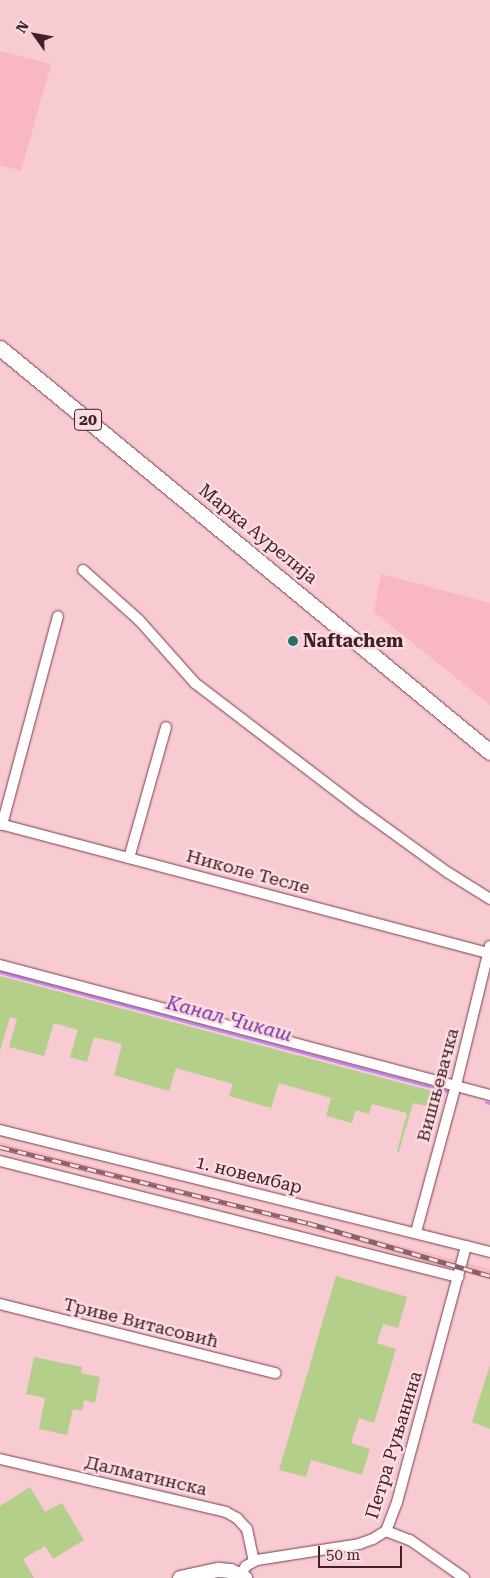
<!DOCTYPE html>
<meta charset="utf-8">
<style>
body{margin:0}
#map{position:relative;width:490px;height:1578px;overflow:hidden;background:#f8cad2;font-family:"Roboto Serif",serif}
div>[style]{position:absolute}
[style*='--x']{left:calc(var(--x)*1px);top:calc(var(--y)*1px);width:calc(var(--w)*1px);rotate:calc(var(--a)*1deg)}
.built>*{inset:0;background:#f9b7c3}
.green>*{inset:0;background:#b3cf8a}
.stream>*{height:3px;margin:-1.5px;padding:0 1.5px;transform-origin:1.5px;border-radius:1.5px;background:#c48ff7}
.roads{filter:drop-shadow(0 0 1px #7b3c4a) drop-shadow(0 0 1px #7b3c4a)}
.street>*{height:10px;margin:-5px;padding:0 5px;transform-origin:5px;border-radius:5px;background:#fff}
.secondary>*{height:14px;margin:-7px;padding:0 7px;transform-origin:7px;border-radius:7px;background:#fff}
.primary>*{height:15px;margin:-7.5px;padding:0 7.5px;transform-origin:7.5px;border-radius:7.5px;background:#fff}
.rail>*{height:5px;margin-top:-2.5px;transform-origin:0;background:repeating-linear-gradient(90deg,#fbdce1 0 9px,#866369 0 18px);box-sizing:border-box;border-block:1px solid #866369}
.dots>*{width:14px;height:14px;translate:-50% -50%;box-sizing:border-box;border:2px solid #fbdce1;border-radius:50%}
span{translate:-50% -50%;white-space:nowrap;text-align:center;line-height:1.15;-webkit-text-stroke:5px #fbdce1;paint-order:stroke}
.shield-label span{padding:1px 4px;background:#fbdce1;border:1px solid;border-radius:4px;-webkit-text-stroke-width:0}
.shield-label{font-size:16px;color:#3e2228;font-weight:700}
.street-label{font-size:18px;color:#3e2228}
.poi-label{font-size:18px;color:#3e2228;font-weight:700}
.left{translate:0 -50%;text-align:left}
.water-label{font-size:19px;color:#722da5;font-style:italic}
.north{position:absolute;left:10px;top:10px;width:50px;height:50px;-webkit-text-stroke:4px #fbdce1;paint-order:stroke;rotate:302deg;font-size:14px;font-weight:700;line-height:20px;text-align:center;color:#3e2228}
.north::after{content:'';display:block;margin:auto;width:18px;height:22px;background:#3e2228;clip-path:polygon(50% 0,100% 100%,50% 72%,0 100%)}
.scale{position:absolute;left:318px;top:1546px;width:84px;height:22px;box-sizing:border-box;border:2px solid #3e2228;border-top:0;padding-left:6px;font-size:15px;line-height:18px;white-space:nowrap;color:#3e2228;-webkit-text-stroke:4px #fbdce1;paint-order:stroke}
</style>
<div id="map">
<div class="built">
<div style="clip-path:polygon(0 51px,51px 64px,21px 171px,0 165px)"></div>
<div style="clip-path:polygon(381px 574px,490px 603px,490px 705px,374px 612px)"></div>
<div style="clip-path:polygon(0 1142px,490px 1269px,490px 1280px,298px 1226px,0 1151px)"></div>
</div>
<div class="green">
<div style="clip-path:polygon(0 976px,443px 1094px,439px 1109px,413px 1103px,399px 1152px,397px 1152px,407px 1113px,372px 1104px,369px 1114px,356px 1110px,352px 1123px,326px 1116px,331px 1098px,279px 1083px,271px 1108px,229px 1096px,233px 1084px,176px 1068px,169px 1091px,114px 1075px,122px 1044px,94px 1037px,87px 1062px,70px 1057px,78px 1030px,54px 1023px,44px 1056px,9px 1047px,17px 1019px,10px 1017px,0 1051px)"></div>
<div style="clip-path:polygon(336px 1276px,407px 1297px,398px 1328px,383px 1324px,377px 1343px,396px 1349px,374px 1423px,359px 1418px,351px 1443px,370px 1449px,362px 1475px,311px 1460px,306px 1477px,279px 1470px)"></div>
<div style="clip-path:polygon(34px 1357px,82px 1367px,81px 1373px,100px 1377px,95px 1403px,84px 1400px,82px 1411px,73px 1409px,67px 1435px,39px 1429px,45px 1398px,26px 1394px)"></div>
<div style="clip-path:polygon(490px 1365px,490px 1429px,472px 1422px)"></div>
<div style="clip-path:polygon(30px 1487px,45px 1512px,62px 1503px,84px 1540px,53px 1559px,45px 1546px,23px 1559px,34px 1578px,0 1578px,0 1506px)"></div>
</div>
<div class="stream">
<div style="--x:0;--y:972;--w:467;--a:14.9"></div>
<div style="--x:486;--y:1102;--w:4;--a:14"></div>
</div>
<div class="roads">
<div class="street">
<div style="--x:83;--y:570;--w:75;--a:41.8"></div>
<div style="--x:139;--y:620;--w:84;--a:48.4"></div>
<div style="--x:195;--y:683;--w:213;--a:37.4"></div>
<div style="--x:364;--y:812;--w:102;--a:35.9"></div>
<div style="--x:447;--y:872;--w:51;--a:32.1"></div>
<div style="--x:0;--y:824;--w:505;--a:14.81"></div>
<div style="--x:2;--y:825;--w:216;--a:-75"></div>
<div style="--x:129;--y:858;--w:136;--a:-74.2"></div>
<div style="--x:0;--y:965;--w:507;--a:14.86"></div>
<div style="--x:0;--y:1130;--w:505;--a:13.98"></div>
<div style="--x:0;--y:1161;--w:473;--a:14.2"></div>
<div style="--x:416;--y:1232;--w:152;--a:-74.8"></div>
<div style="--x:456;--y:1085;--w:143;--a:-76.3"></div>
<div style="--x:0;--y:1304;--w:284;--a:14.1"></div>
<div style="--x:0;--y:1459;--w:232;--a:13.2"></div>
<div style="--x:226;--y:1512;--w:13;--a:29"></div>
<div style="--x:237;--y:1518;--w:15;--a:48"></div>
<div style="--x:247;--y:1529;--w:33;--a:78"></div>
<div style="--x:386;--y:1531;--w:26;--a:21"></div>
<div style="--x:410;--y:1540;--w:66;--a:35.1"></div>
<div style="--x:240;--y:1575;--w:11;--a:-56"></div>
<div style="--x:246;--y:1566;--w:13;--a:-29"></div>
<div style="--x:257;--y:1560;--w:103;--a:-8.9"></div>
<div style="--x:359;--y:1544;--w:15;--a:-20"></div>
<div style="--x:373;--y:1539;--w:15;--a:-32"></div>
<div style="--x:386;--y:1531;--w:31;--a:-69"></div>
<div style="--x:397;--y:1502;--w:265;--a:-74.9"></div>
</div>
<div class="secondary">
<div style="--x:180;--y:1578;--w:40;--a:-12"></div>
<div style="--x:219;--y:1570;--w:12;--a:5"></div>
<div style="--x:231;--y:1571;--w:16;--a:27"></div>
</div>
<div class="primary">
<div style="--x:0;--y:348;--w:635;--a:39.51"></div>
</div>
</div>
<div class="rail">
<div style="--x:0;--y:1147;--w:317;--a:13.9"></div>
<div style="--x:308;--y:1223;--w:190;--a:16.2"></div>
</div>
<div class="dots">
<div style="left:293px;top:641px;background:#277069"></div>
</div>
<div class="shield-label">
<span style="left:88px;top:420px">20</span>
</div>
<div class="street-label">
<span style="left:258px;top:534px;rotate:39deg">Марка Аурелија</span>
<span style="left:248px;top:872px;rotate:15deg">Николе Тесле</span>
<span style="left:438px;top:1085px;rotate:-75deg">Вишњевачка</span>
<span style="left:249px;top:1175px;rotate:14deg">1. новембар</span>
<span style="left:141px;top:1323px;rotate:14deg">Триве Витасовић</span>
<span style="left:394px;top:1445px;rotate:-73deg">Петра Руњанина</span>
<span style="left:146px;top:1476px;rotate:13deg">Далматинска</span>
</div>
<div class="poi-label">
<span class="left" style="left:303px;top:641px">Naftachem</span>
</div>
<div class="water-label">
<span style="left:229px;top:1019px;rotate:15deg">Канал Чикаш</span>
</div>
<div class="north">N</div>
<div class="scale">50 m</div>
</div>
